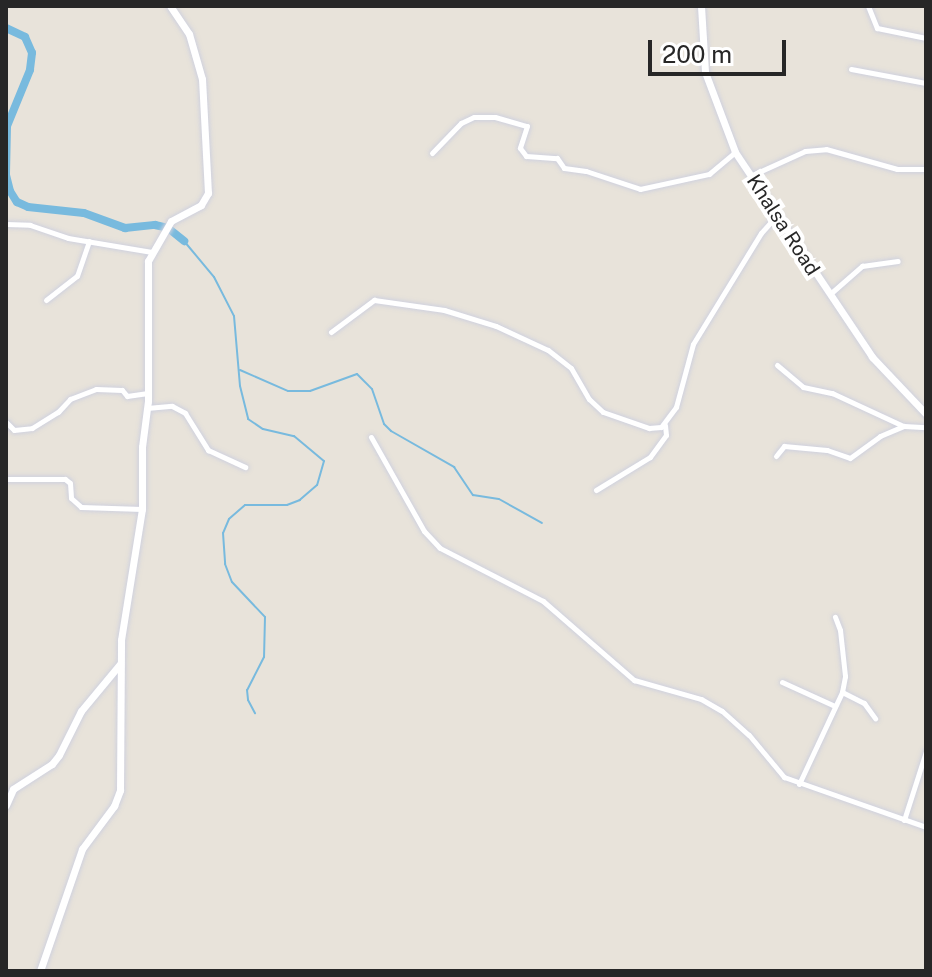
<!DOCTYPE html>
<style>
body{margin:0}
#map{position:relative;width:932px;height:977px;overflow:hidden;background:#e8e3da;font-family:"Public Sans",sans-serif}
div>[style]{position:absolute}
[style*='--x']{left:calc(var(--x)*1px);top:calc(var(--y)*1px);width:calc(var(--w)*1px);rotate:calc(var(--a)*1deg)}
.stream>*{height:2px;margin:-1px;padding:0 1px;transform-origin:1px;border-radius:1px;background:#78bade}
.river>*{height:8px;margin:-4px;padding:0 4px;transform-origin:4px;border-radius:4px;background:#78bade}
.roads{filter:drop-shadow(0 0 2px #cfd1de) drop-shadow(0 0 2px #cfd1de)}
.street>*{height:5px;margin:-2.5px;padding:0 2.5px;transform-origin:2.5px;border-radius:2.5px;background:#fff}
.secondary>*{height:7px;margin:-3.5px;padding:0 3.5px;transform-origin:3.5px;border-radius:3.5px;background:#fff}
span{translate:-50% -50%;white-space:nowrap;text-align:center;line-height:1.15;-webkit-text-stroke:8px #fff;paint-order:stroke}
.street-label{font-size:20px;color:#272727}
.frame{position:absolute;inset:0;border:8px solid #272727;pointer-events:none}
.scale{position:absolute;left:648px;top:40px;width:138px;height:36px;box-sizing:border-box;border:4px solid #272727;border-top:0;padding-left:10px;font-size:24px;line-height:28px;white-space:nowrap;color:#272727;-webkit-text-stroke:6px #fff;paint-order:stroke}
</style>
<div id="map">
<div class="stream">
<div style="--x:184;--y:241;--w:47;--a:50.2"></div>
<div style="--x:214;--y:277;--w:44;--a:62.9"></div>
<div style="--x:234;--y:316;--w:70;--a:85.1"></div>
<div style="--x:240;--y:386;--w:34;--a:76"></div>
<div style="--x:248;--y:419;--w:18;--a:34"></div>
<div style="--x:263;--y:429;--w:32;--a:13"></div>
<div style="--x:294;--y:436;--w:39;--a:40"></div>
<div style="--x:324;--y:461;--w:25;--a:106"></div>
<div style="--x:317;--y:485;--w:23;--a:139"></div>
<div style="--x:300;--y:500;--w:14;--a:159"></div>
<div style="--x:287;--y:505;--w:42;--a:180"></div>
<div style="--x:245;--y:505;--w:21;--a:139"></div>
<div style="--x:229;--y:519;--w:15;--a:113"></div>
<div style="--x:223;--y:533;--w:31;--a:86"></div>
<div style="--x:225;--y:564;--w:19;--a:69"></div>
<div style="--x:232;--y:582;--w:48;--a:46.7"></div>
<div style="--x:265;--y:617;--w:40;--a:91.4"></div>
<div style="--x:264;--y:657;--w:37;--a:117"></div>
<div style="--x:247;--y:690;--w:10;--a:84"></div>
<div style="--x:248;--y:700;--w:15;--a:62"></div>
<div style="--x:240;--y:370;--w:52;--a:23.6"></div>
<div style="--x:288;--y:391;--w:22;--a:0"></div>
<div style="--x:310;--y:391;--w:50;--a:-19.9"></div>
<div style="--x:357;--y:374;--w:21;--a:45"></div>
<div style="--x:372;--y:389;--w:37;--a:71"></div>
<div style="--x:384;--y:424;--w:10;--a:45"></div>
<div style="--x:391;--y:431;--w:73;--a:29.7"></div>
<div style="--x:454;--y:467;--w:34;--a:56"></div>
<div style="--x:473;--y:495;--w:26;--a:9"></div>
<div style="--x:499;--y:499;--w:49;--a:29.2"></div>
</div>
<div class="river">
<div style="--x:6;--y:28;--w:21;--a:25"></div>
<div style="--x:25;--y:37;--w:17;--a:66"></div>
<div style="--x:32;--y:53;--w:17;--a:97"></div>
<div style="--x:30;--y:70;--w:61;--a:112.3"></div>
<div style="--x:7;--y:126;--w:49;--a:91.2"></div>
<div style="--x:6;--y:175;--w:16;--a:76"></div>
<div style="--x:10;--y:191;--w:13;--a:58"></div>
<div style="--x:17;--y:202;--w:12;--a:24"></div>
<div style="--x:28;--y:207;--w:56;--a:6.1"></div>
<div style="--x:84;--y:213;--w:44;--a:20.1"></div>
<div style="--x:125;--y:228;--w:30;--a:-6"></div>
<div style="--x:155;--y:225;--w:13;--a:13"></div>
<div style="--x:168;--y:228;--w:21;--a:39"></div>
</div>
<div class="roads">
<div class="street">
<div style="--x:868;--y:6;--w:24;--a:68"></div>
<div style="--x:877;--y:28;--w:50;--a:11.5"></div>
<div style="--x:851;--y:69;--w:76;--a:10.6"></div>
<div style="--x:432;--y:153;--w:42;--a:-46"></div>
<div style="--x:461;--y:123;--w:14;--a:-25"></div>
<div style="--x:474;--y:117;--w:21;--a:0"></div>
<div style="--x:495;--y:117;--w:33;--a:16"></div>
<div style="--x:527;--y:126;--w:23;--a:108"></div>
<div style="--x:520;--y:148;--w:10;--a:53"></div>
<div style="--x:526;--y:156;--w:31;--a:4"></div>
<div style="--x:557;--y:158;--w:12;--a:55"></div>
<div style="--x:564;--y:168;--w:22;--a:8"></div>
<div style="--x:586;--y:171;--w:57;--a:18.4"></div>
<div style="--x:640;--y:189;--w:71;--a:-12.3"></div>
<div style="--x:709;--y:174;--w:34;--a:-40"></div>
<div style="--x:750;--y:176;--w:60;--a:-24.4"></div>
<div style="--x:805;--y:151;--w:21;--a:-5"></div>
<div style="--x:826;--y:149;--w:74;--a:15.7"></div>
<div style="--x:897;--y:169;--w:29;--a:0"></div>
<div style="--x:6;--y:224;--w:24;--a:2"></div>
<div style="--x:30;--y:225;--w:40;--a:18.9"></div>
<div style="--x:68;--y:238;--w:85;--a:9.5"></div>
<div style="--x:830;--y:294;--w:43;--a:-41.2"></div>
<div style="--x:862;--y:266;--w:36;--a:-8"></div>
<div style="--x:46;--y:300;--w:39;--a:-38"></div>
<div style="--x:77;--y:276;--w:37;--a:-71"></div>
<div style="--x:331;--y:332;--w:54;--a:-36.7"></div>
<div style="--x:374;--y:300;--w:71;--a:8.1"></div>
<div style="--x:444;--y:310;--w:54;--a:17.1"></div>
<div style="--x:496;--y:326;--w:57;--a:24.8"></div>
<div style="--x:548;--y:350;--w:29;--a:38"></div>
<div style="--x:571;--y:368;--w:36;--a:60"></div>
<div style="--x:589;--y:399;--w:19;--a:43"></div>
<div style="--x:603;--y:412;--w:49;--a:19.2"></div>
<div style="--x:649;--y:428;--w:12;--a:-5"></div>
<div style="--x:661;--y:427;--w:25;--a:-53"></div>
<div style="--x:676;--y:407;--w:65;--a:-74.9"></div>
<div style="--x:693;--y:344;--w:130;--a:-58.5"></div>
<div style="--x:761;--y:233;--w:24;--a:-48"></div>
<div style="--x:777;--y:365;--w:34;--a:40"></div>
<div style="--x:803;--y:387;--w:30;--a:12"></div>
<div style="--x:832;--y:393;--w:78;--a:24.9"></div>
<div style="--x:147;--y:408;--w:25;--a:-5"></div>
<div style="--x:172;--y:406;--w:15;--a:28"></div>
<div style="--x:185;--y:413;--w:44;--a:58.1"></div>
<div style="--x:208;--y:450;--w:41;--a:24.7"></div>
<div style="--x:6;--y:422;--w:11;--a:45"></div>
<div style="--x:14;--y:430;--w:18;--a:-6"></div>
<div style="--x:32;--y:428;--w:31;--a:-32"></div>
<div style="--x:58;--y:412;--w:18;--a:-47"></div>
<div style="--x:70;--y:399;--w:28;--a:-21"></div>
<div style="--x:96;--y:389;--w:26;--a:2"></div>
<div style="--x:122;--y:390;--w:8;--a:50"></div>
<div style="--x:127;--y:396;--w:21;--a:-8"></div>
<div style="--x:371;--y:437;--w:108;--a:60.6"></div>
<div style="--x:424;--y:531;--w:23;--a:47"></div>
<div style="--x:440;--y:548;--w:116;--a:27.2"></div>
<div style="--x:543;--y:601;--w:121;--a:41"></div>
<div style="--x:634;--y:680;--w:70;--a:15.8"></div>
<div style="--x:701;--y:699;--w:24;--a:30"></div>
<div style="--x:722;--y:711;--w:36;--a:42"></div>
<div style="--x:749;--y:735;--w:55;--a:50.2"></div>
<div style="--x:784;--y:777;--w:151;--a:19.4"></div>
<div style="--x:776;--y:456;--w:13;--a:-51"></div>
<div style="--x:784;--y:446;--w:43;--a:5.3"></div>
<div style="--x:827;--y:450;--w:24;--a:19"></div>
<div style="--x:850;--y:458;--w:37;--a:-36"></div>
<div style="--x:880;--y:436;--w:26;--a:-23"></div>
<div style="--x:904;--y:426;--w:22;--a:3"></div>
<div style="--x:6;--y:479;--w:59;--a:0"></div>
<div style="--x:65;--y:479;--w:6;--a:39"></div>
<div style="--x:70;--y:483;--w:15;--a:86"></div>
<div style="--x:71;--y:498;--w:13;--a:42"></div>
<div style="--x:81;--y:507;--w:61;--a:1.9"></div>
<div style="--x:596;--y:490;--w:63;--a:-31.4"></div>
<div style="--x:650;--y:457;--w:27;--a:-54"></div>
<div style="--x:666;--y:435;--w:10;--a:-96"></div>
<div style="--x:782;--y:682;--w:58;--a:24.4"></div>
<div style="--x:842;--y:692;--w:25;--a:27"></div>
<div style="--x:864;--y:703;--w:19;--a:54"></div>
<div style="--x:799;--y:784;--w:102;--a:-64.9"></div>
<div style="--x:842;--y:692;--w:16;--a:-79"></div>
<div style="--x:845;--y:676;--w:46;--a:-96.2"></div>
<div style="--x:840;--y:630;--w:14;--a:-111"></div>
<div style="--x:904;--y:820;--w:72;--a:-72.3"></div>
</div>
<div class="secondary">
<div style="--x:701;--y:6;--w:66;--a:86.5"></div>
<div style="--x:705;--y:72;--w:85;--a:69.4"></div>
<div style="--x:735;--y:152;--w:247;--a:56.2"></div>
<div style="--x:872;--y:357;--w:79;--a:46.5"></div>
<div style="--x:6;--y:805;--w:17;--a:-66"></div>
<div style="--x:13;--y:789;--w:46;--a:-32.7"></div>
<div style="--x:52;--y:764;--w:11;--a:-52"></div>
<div style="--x:59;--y:755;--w:49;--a:-63.4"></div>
<div style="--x:81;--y:711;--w:61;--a:-50.3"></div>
<div style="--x:40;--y:971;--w:129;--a:-71"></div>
<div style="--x:82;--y:849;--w:54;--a:-53.3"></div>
<div style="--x:114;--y:806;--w:17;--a:-69"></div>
<div style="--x:120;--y:790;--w:150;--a:-89.6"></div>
<div style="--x:121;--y:640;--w:133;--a:-80.9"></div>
<div style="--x:142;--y:509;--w:62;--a:-90"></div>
<div style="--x:142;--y:447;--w:46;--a:-82.6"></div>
<div style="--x:148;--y:401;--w:140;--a:-90"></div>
<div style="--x:148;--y:261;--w:46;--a:-60.1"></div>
<div style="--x:171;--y:221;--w:34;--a:-28"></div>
<div style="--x:201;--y:205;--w:14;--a:-60"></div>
<div style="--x:208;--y:193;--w:114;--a:-93"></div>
<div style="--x:202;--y:79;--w:47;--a:-106.1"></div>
<div style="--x:189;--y:34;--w:34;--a:-124"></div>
</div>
</div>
<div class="street-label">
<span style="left:783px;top:225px;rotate:57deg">Khalsa Road</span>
</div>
<div class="frame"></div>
<div class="scale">200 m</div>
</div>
